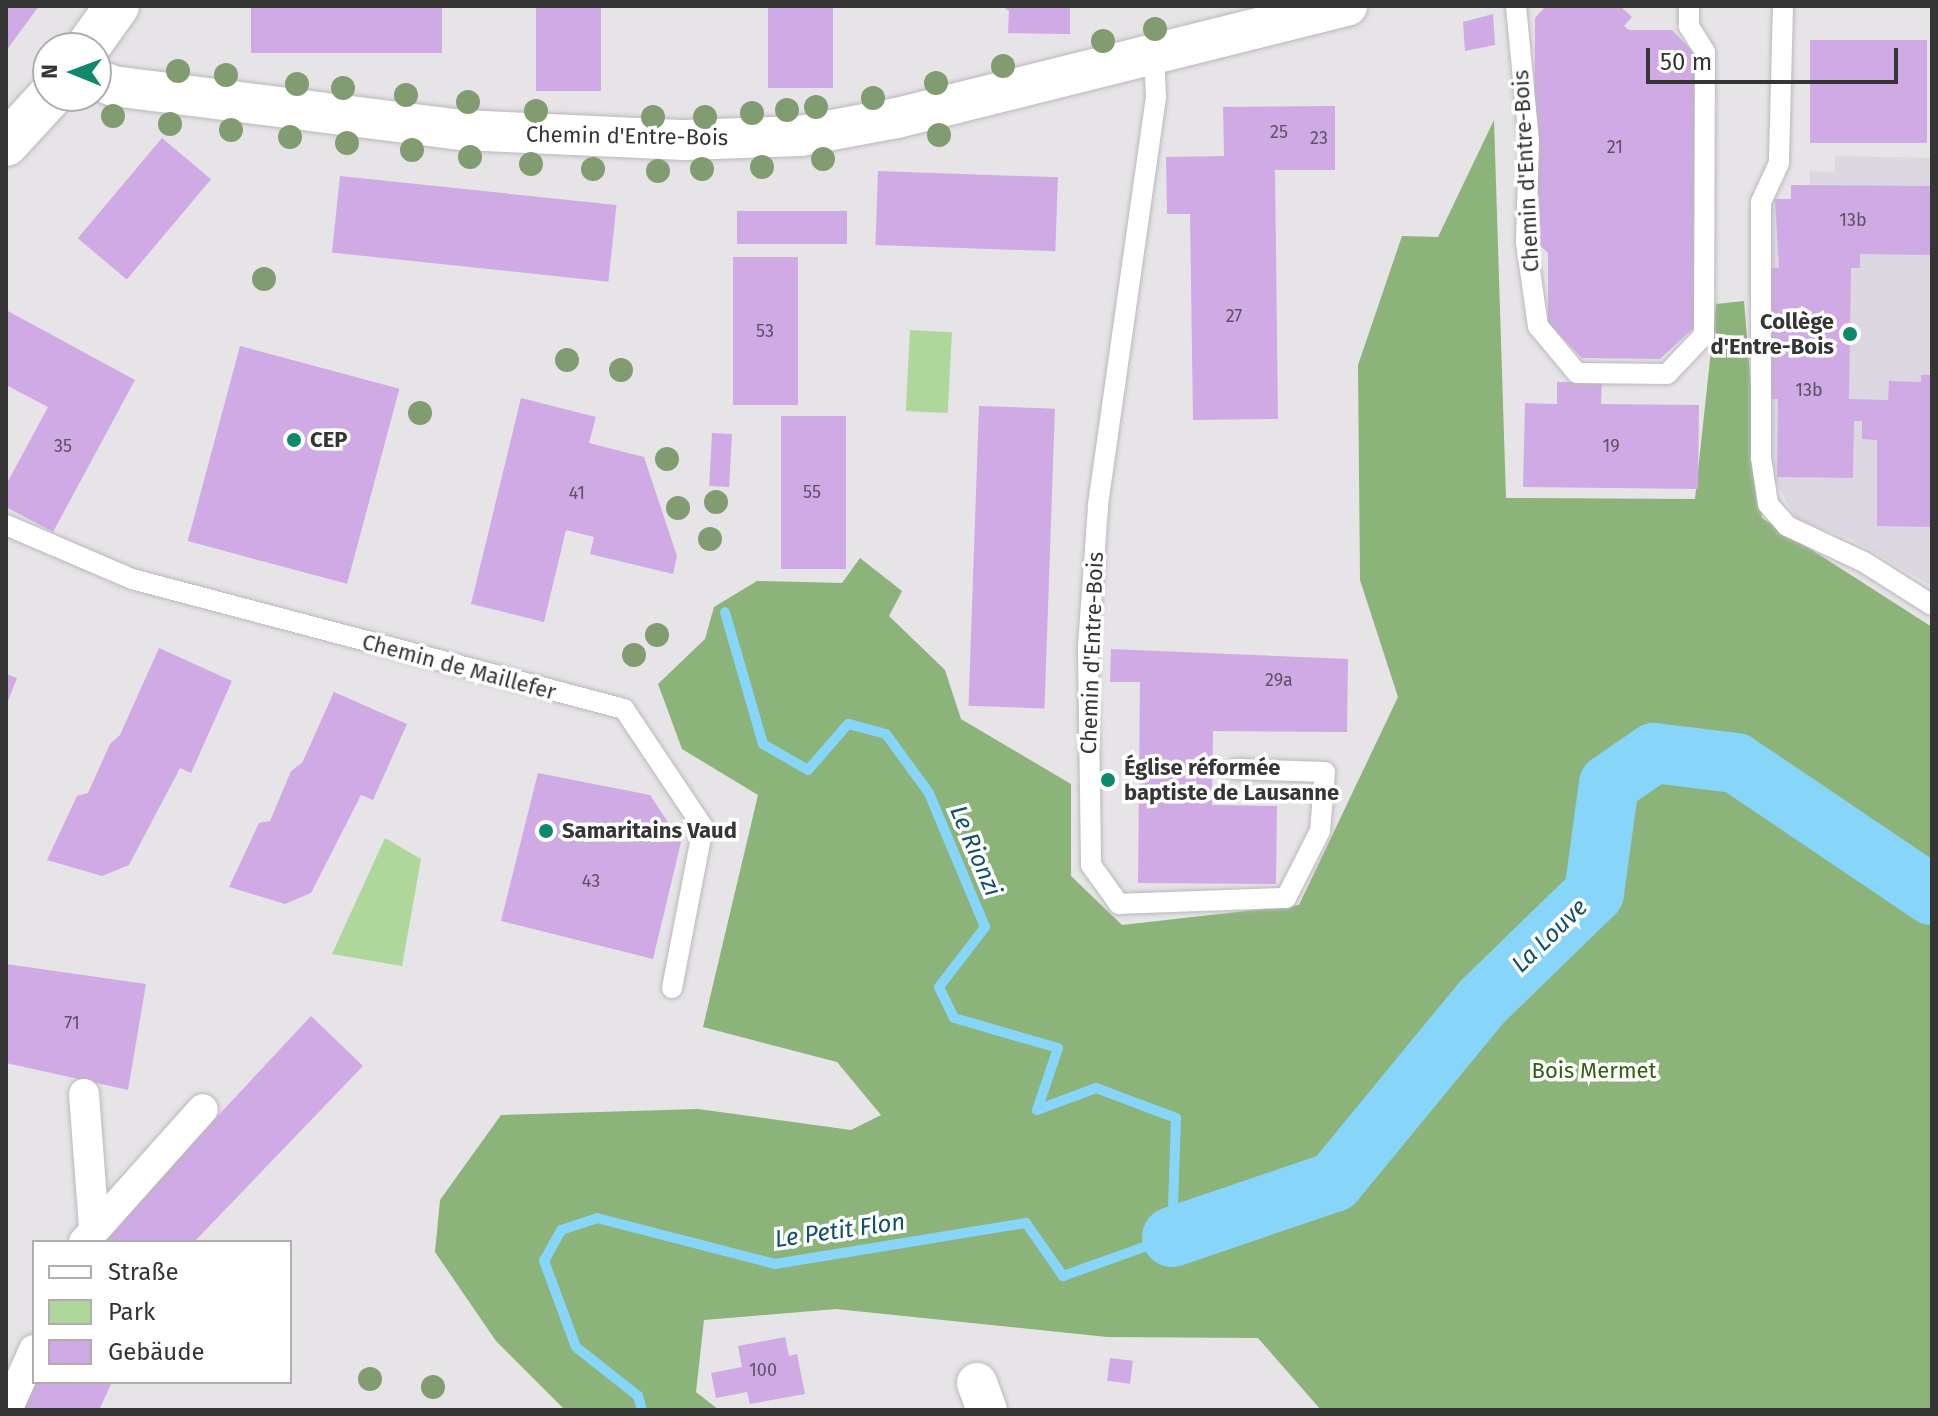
<!DOCTYPE html>
<meta charset="utf-8">
<style>
body{margin:0}
#map{position:relative;width:1938px;height:1416px;overflow:hidden;background:#e6e4e7;font-family:"Fira Sans",sans-serif}
div>[style]{position:absolute}
[style*='--x']{left:calc(var(--x)*1px);top:calc(var(--y)*1px);width:calc(var(--w)*1px);rotate:calc(var(--a)*1deg)}
.built>*{inset:0;background:#ddd7e1}
.green>*{inset:0;background:#afd79c;transform-origin:0 0}
.forest>*{inset:0;background:#8cb379}
.stream>*{height:10px;margin:-5px;padding:0 5px;transform-origin:5px;border-radius:5px;background:#87d5f8}
.river>*{height:60px;margin:-30px;padding:0 30px;transform-origin:30px;border-radius:30px;background:#87d5f8}
.building>*{inset:0;background:#d0aae5;transform-origin:0 0}
.roads{filter:drop-shadow(0 0 2px #bbb8bc) drop-shadow(0 0 2px #bbb8bc)}
.service>*{height:20px;margin:-10px;padding:0 10px;transform-origin:10px;border-radius:10px;background:#fff}
.pedestrian>*{height:30px;margin:-15px;padding:0 15px;transform-origin:15px;border-radius:15px;background:#fff}
.minor>*{height:40px;margin:-20px;padding:0 20px;transform-origin:20px;border-radius:20px;background:#fff}
.tertiary>*{height:44px;margin:-22px;padding:0 22px;transform-origin:22px;border-radius:22px;background:#fff}
.trees>*{width:24px;height:24px;margin:-12px;border-radius:50%;background:#829c71}
.dots>*{width:22px;height:22px;translate:-50% -50%;box-sizing:border-box;border:4px solid #fff;border-radius:50%}
span{translate:-50% -50%;white-space:nowrap;text-align:center;line-height:1.15;-webkit-text-stroke:7px #fff;paint-order:stroke}
.number-label{font-size:18px;color:#5c5262}
.number-label span{-webkit-text-stroke-width:0}
.street-label{font-size:22px;color:#363536}
.poi-label{font-size:22px;color:#363536;font-weight:700}
.right{translate:-100% -50%;text-align:right}
.left{translate:0 -50%;text-align:left}
.park-label{font-size:22px;color:#316110}
.water-label{font-size:24px;color:#115169;font-style:italic}
.frame{position:absolute;inset:0;border:8px solid #363536;pointer-events:none}
.legend{position:absolute;left:32px;top:1240px;width:260px;height:144px;box-sizing:border-box;background:#fff;border:2px solid #afaeaf;margin:0;padding:10px 14px;list-style:none;font-size:24px;color:#363536}
.legend li{display:flex;align-items:center;gap:16px;height:40px}
.legend b{width:40px;border:2px solid #afaeaf}
.north{position:absolute;left:32px;top:32px;width:80px;height:80px;box-sizing:border-box;background:#fff;border:2px solid #afaeaf;border-radius:50%;rotate:271deg;font-size:22px;font-weight:700;line-height:32px;text-align:center;color:#363536}
.north::after{content:'';display:block;margin:auto;width:28px;height:36px;background:#0f896c;clip-path:polygon(50% 0,100% 100%,50% 72%,0 100%)}
.scale{position:absolute;left:1646px;top:48px;width:252px;height:36px;box-sizing:border-box;border:4px solid #363536;border-top:0;padding-left:10px;font-size:24px;line-height:28px;white-space:nowrap;color:#363536;-webkit-text-stroke:6px #fff;paint-order:stroke}
</style>
<div id="map">
<div class="built">
<div style="clip-path:polygon(1835px 156px,1932px 158px,1932px 586px,1851px 539px,1797px 519px,1770px 473px,1771px 199px,1791px 199px,1791px 185px,1810px 185px,1810px 171px,1835px 172px)"></div>
</div>
<div class="green">
<div style="left:910px;top:330px;width:42px;height:81px;rotate:3deg"></div>
<div style="clip-path:polygon(385px 838px,421px 859px,402px 966px,332px 954px)"></div>
</div>
<div class="forest">
<div style="clip-path:polygon(1494px 120px,1506px 498px,1695px 499px,1716px 304px,1744px 301px,1762px 518px,1932px 627px,1932px 1410px,1321px 1410px,1258px 1338px,1107px 1337px,836px 1309px,704px 1320px,696px 1392px,719px 1410px,565px 1410px,496px 1341px,435px 1252px,440px 1200px,501px 1115px,698px 1109px,851px 1130px,881px 1115px,837px 1062px,703px 1027px,758px 795px,682px 749px,658px 684px,705px 639px,714px 607px,757px 581px,842px 583px,860px 558px,902px 591px,889px 616px,945px 670px,961px 719px,1071px 784px,1071px 876px,1122px 925px,1299px 905px,1398px 697px,1360px 580px,1358px 365px,1402px 236px,1438px 237px)"></div>
</div>
<div class="stream">
<div style="--x:642;--y:1410;--w:15;--a:-106"></div>
<div style="--x:638;--y:1396;--w:79;--a:-141.7"></div>
<div style="--x:576;--y:1347;--w:92;--a:-110.4"></div>
<div style="--x:544;--y:1261;--w:35;--a:-61"></div>
<div style="--x:561;--y:1230;--w:38;--a:-18"></div>
<div style="--x:597;--y:1218;--w:184;--a:14.5"></div>
<div style="--x:775;--y:1264;--w:254;--a:-9.3"></div>
<div style="--x:1026;--y:1223;--w:65;--a:55.1"></div>
<div style="--x:1063;--y:1276;--w:116;--a:-19.7"></div>
<div style="--x:1172;--y:1237;--w:119;--a:-88.1"></div>
<div style="--x:1176;--y:1118;--w:85;--a:-159.4"></div>
<div style="--x:1096;--y:1088;--w:63;--a:159.6"></div>
<div style="--x:1037;--y:1110;--w:65;--a:-71.3"></div>
<div style="--x:1058;--y:1048;--w:108;--a:-163.9"></div>
<div style="--x:954;--y:1018;--w:34;--a:-116"></div>
<div style="--x:939;--y:987;--w:76;--a:-52.5"></div>
<div style="--x:985;--y:927;--w:145;--a:-112.7"></div>
<div style="--x:929;--y:793;--w:73;--a:-126.1"></div>
<div style="--x:886;--y:734;--w:39;--a:-165"></div>
<div style="--x:848;--y:724;--w:61;--a:131"></div>
<div style="--x:808;--y:770;--w:52;--a:-150"></div>
<div style="--x:763;--y:744;--w:137;--a:-106.1"></div>
</div>
<div class="river">
<div style="--x:1172;--y:1237;--w:171;--a:-18.8"></div>
<div style="--x:1334;--y:1182;--w:233;--a:-50.6"></div>
<div style="--x:1482;--y:1002;--w:156;--a:-44.2"></div>
<div style="--x:1594;--y:893;--w:110;--a:-82.2"></div>
<div style="--x:1609;--y:784;--w:55;--a:-34.6"></div>
<div style="--x:1654;--y:753;--w:83;--a:7"></div>
<div style="--x:1736;--y:763;--w:236;--a:34"></div>
</div>
<div class="building">
<div style="clip-path:polygon(6px 6px,39px 6px,6px 51px)"></div>
<div style="left:251px;top:6px;width:191px;height:47px"></div>
<div style="left:536px;top:6px;width:65px;height:85px"></div>
<div style="left:768px;top:6px;width:65px;height:82px"></div>
<div style="clip-path:polygon(1002px 6px,1070px 6px,1070px 34px,1008px 33px,1009px 11px)"></div>
<div style="clip-path:polygon(1546px 6px,1620px 6px,1632px 17px,1624px 26px,1629px 30px,1672px 30px,1695px 54px,1697px 325px,1660px 359px,1582px 358px,1548px 323px,1548px 253px,1534px 240px,1535px 18px)"></div>
<div style="clip-path:polygon(1493px 14px,1495px 45px,1465px 51px,1463px 22px)"></div>
<div style="left:1810px;top:40px;width:117px;height:103px"></div>
<div style="clip-path:polygon(1335px 106px,1335px 170px,1275px 170px,1278px 419px,1193px 420px,1190px 214px,1167px 214px,1166px 157px,1224px 156px,1223px 107px)"></div>
<div style="left:162px;top:138px;width:64px;height:131px;rotate:40deg"></div>
<div style="left:878px;top:171px;width:180px;height:74px;rotate:2deg"></div>
<div style="left:340px;top:176px;width:278px;height:77px;rotate:6deg"></div>
<div style="clip-path:polygon(1791px 185px,1932px 186px,1932px 255px,1860px 254px,1860px 268px,1851px 268px,1849px 399px,1888px 400px,1889px 381px,1921px 382px,1921px 375px,1932px 375px,1932px 527px,1877px 526px,1877px 440px,1862px 439px,1862px 421px,1854px 421px,1853px 478px,1777px 477px,1778px 399px,1768px 399px,1770px 268px,1779px 268px,1775px 199px,1791px 199px)"></div>
<div style="left:737px;top:211px;width:110px;height:33px"></div>
<div style="left:733px;top:257px;width:65px;height:148px"></div>
<div style="clip-path:polygon(6px 310px,135px 380px,53px 532px,6px 507px,6px 485px,48px 407px,6px 385px)"></div>
<div style="left:240px;top:346px;width:165px;height:202px;rotate:15deg"></div>
<div style="clip-path:polygon(1557px 382px,1602px 382px,1601px 404px,1699px 405px,1698px 489px,1523px 487px,1525px 403px,1557px 404px)"></div>
<div style="clip-path:polygon(521px 398px,596px 417px,589px 443px,644px 457px,677px 556px,673px 574px,590px 554px,594px 537px,566px 530px,544px 622px,471px 604px)"></div>
<div style="left:979px;top:406px;width:76px;height:300px;rotate:2deg"></div>
<div style="left:781px;top:416px;width:65px;height:153px"></div>
<div style="left:712px;top:433px;width:20px;height:53px;rotate:3deg"></div>
<div style="clip-path:polygon(159px 648px,232px 681px,191px 773px,180px 768px,129px 865px,102px 876px,47px 860px,77px 796px,88px 793px,110px 744px,120px 735px)"></div>
<div style="clip-path:polygon(1111px 649px,1348px 659px,1347px 732px,1213px 731px,1212px 805px,1277px 806px,1276px 884px,1138px 883px,1140px 682px,1110px 682px)"></div>
<div style="clip-path:polygon(6px 674px,17px 678px,6px 706px)"></div>
<div style="clip-path:polygon(334px 692px,407px 724px,373px 800px,361px 795px,311px 893px,285px 904px,229px 887px,259px 823px,270px 821px,291px 771px,302px 763px)"></div>
<div style="clip-path:polygon(538px 773px,650px 795px,681px 842px,653px 959px,501px 921px)"></div>
<div style="clip-path:polygon(6px 964px,146px 984px,128px 1090px,6px 1063px)"></div>
<div style="clip-path:polygon(311px 1016px,363px 1066px,194px 1242px,100px 1242px)"></div>
<div style="clip-path:polygon(785px 1337px,789px 1356px,797px 1354px,805px 1394px,750px 1404px,747px 1392px,716px 1398px,711px 1373px,742px 1367px,738px 1346px)"></div>
<div style="left:1110px;top:1358px;width:23px;height:23px;rotate:7deg"></div>
<div style="clip-path:polygon(32px 1382px,112px 1382px,99px 1410px,19px 1410px)"></div>
</div>
<div class="roads">
<div class="service">
<div style="--x:1516;--y:6;--w:136;--a:84.5"></div>
<div style="--x:1529;--y:141;--w:101;--a:91.7"></div>
<div style="--x:1526;--y:242;--w:85;--a:81.9"></div>
<div style="--x:1538;--y:326;--w:61;--a:50.3"></div>
<div style="--x:1577;--y:373;--w:90;--a:0.6"></div>
<div style="--x:1667;--y:374;--w:54;--a:-46.5"></div>
<div style="--x:1704;--y:335;--w:283;--a:-89.8"></div>
<div style="--x:1705;--y:52;--w:31;--a:-122"></div>
<div style="--x:1689;--y:26;--w:20;--a:-90"></div>
<div style="--x:1783;--y:6;--w:157;--a:91.5"></div>
<div style="--x:1779;--y:163;--w:43;--a:114.8"></div>
<div style="--x:1761;--y:202;--w:256;--a:90"></div>
<div style="--x:1761;--y:458;--w:47;--a:81.3"></div>
<div style="--x:1768;--y:504;--w:29;--a:49"></div>
<div style="--x:1787;--y:526;--w:85;--a:25.1"></div>
<div style="--x:1864;--y:562;--w:80;--a:32.3"></div>
<div style="--x:1154;--y:55;--w:42;--a:87.3"></div>
<div style="--x:1156;--y:97;--w:414;--a:98.1"></div>
<div style="--x:1098;--y:507;--w:141;--a:94.1"></div>
<div style="--x:1088;--y:648;--w:217;--a:89.2"></div>
<div style="--x:1091;--y:865;--w:48;--a:54.3"></div>
<div style="--x:1119;--y:904;--w:167;--a:-2.1"></div>
<div style="--x:1286;--y:898;--w:75;--a:-63.1"></div>
<div style="--x:1320;--y:831;--w:59;--a:-85.2"></div>
<div style="--x:1325;--y:772;--w:90;--a:-178.1"></div>
<div style="--x:6;--y:525;--w:137;--a:23.2"></div>
<div style="--x:132;--y:579;--w:509;--a:14.8"></div>
<div style="--x:624;--y:709;--w:142;--a:56.2"></div>
<div style="--x:703;--y:827;--w:164;--a:100.9"></div>
</div>
<div class="pedestrian">
<div style="--x:84;--y:1094;--w:132;--a:85.7"></div>
<div style="--x:84;--y:1242;--w:178;--a:-48.2"></div>
<div style="--x:7;--y:1410;--w:66;--a:-65.8"></div>
</div>
<div class="minor">
<div style="--x:96;--y:79;--w:18;--a:22"></div>
<div style="--x:113;--y:86;--w:352;--a:7.2"></div>
<div style="--x:462;--y:130;--w:223;--a:2.6"></div>
<div style="--x:685;--y:140;--w:115;--a:-2"></div>
<div style="--x:800;--y:136;--w:99;--a:-10.5"></div>
<div style="--x:897;--y:118;--w:464;--a:-14"></div>
<div style="--x:977;--y:1383;--w:29;--a:70"></div>
</div>
<div class="tertiary">
<div style="--x:87;--y:48;--w:52;--a:-54.5"></div>
<div style="--x:6;--y:144;--w:65;--a:-47.5"></div>
</div>
</div>
<div class="trees">
<div style="left:1155px;top:29px"></div>
<div style="left:1103px;top:41px"></div>
<div style="left:1003px;top:66px"></div>
<div style="left:178px;top:71px"></div>
<div style="left:226px;top:75px"></div>
<div style="left:936px;top:83px"></div>
<div style="left:297px;top:84px"></div>
<div style="left:343px;top:88px"></div>
<div style="left:406px;top:95px"></div>
<div style="left:873px;top:98px"></div>
<div style="left:468px;top:102px"></div>
<div style="left:816px;top:107px"></div>
<div style="left:787px;top:110px"></div>
<div style="left:536px;top:111px"></div>
<div style="left:752px;top:113px"></div>
<div style="left:113px;top:116px"></div>
<div style="left:653px;top:117px"></div>
<div style="left:705px;top:117px"></div>
<div style="left:170px;top:124px"></div>
<div style="left:231px;top:130px"></div>
<div style="left:939px;top:135px"></div>
<div style="left:290px;top:137px"></div>
<div style="left:347px;top:143px"></div>
<div style="left:412px;top:150px"></div>
<div style="left:470px;top:157px"></div>
<div style="left:823px;top:159px"></div>
<div style="left:531px;top:164px"></div>
<div style="left:762px;top:167px"></div>
<div style="left:593px;top:169px"></div>
<div style="left:702px;top:169px"></div>
<div style="left:658px;top:171px"></div>
<div style="left:264px;top:279px"></div>
<div style="left:567px;top:360px"></div>
<div style="left:621px;top:370px"></div>
<div style="left:420px;top:413px"></div>
<div style="left:667px;top:459px"></div>
<div style="left:716px;top:502px"></div>
<div style="left:678px;top:508px"></div>
<div style="left:710px;top:539px"></div>
<div style="left:657px;top:635px"></div>
<div style="left:634px;top:655px"></div>
<div style="left:370px;top:1379px"></div>
<div style="left:433px;top:1387px"></div>
</div>
<div class="dots">
<div style="left:1850px;top:334px;background:#0f896c"></div>
<div style="left:294px;top:440px;background:#0f896c"></div>
<div style="left:1108px;top:780px;background:#0f896c"></div>
<div style="left:546px;top:831px;background:#0f896c"></div>
</div>
<div class="number-label">
<span style="left:1279px;top:132px">25</span>
<span style="left:1319px;top:138px">23</span>
<span style="left:1615px;top:147px">21</span>
<span style="left:1853px;top:220px">13b</span>
<span style="left:1234px;top:316px">27</span>
<span style="left:765px;top:331px">53</span>
<span style="left:1809px;top:390px">13b</span>
<span style="left:63px;top:446px">35</span>
<span style="left:1611px;top:446px">19</span>
<span style="left:812px;top:492px">55</span>
<span style="left:577px;top:493px">41</span>
<span style="left:1279px;top:680px">29a</span>
<span style="left:591px;top:881px">43</span>
<span style="left:72px;top:1023px">71</span>
<span style="left:763px;top:1370px">100</span>
</div>
<div class="street-label">
<span style="left:627px;top:136px;rotate:1deg">Chemin d'Entre-Bois</span>
<span style="left:1526px;top:171px;rotate:-93deg">Chemin d'Entre-Bois</span>
<span style="left:1092px;top:653px;rotate:-88deg">Chemin d'Entre-Bois</span>
<span style="left:459px;top:667px;rotate:15deg">Chemin de Maillefer</span>
</div>
<div class="poi-label">
<span class="right" style="left:1834px;top:334px">Collège<br>d'Entre-Bois</span>
<span class="left" style="left:310px;top:440px">CEP</span>
<span class="left" style="left:1124px;top:780px">Église réformée<br>baptiste de Lausanne</span>
<span class="left" style="left:562px;top:831px">Samaritains Vaud</span>
</div>
<div class="park-label">
<span style="left:1594px;top:1071px">Bois Mermet</span>
</div>
<div class="water-label">
<span style="left:975px;top:851px;rotate:67deg">Le Rionzi</span>
<span style="left:1550px;top:936px;rotate:-44deg">La Louve</span>
<span style="left:840px;top:1231px;rotate:-8deg">Le Petit Flon</span>
</div>
<div class="frame"></div>
<ul class="legend">
<li><b style="height:10px;background:#fff"></b>Straße</li>
<li><b style="height:22px;background:#afd79c"></b>Park</li>
<li><b style="height:22px;background:#d0aae5"></b>Gebäude</li>
</ul>
<div class="north">N</div>
<div class="scale">50 m</div>
</div>
